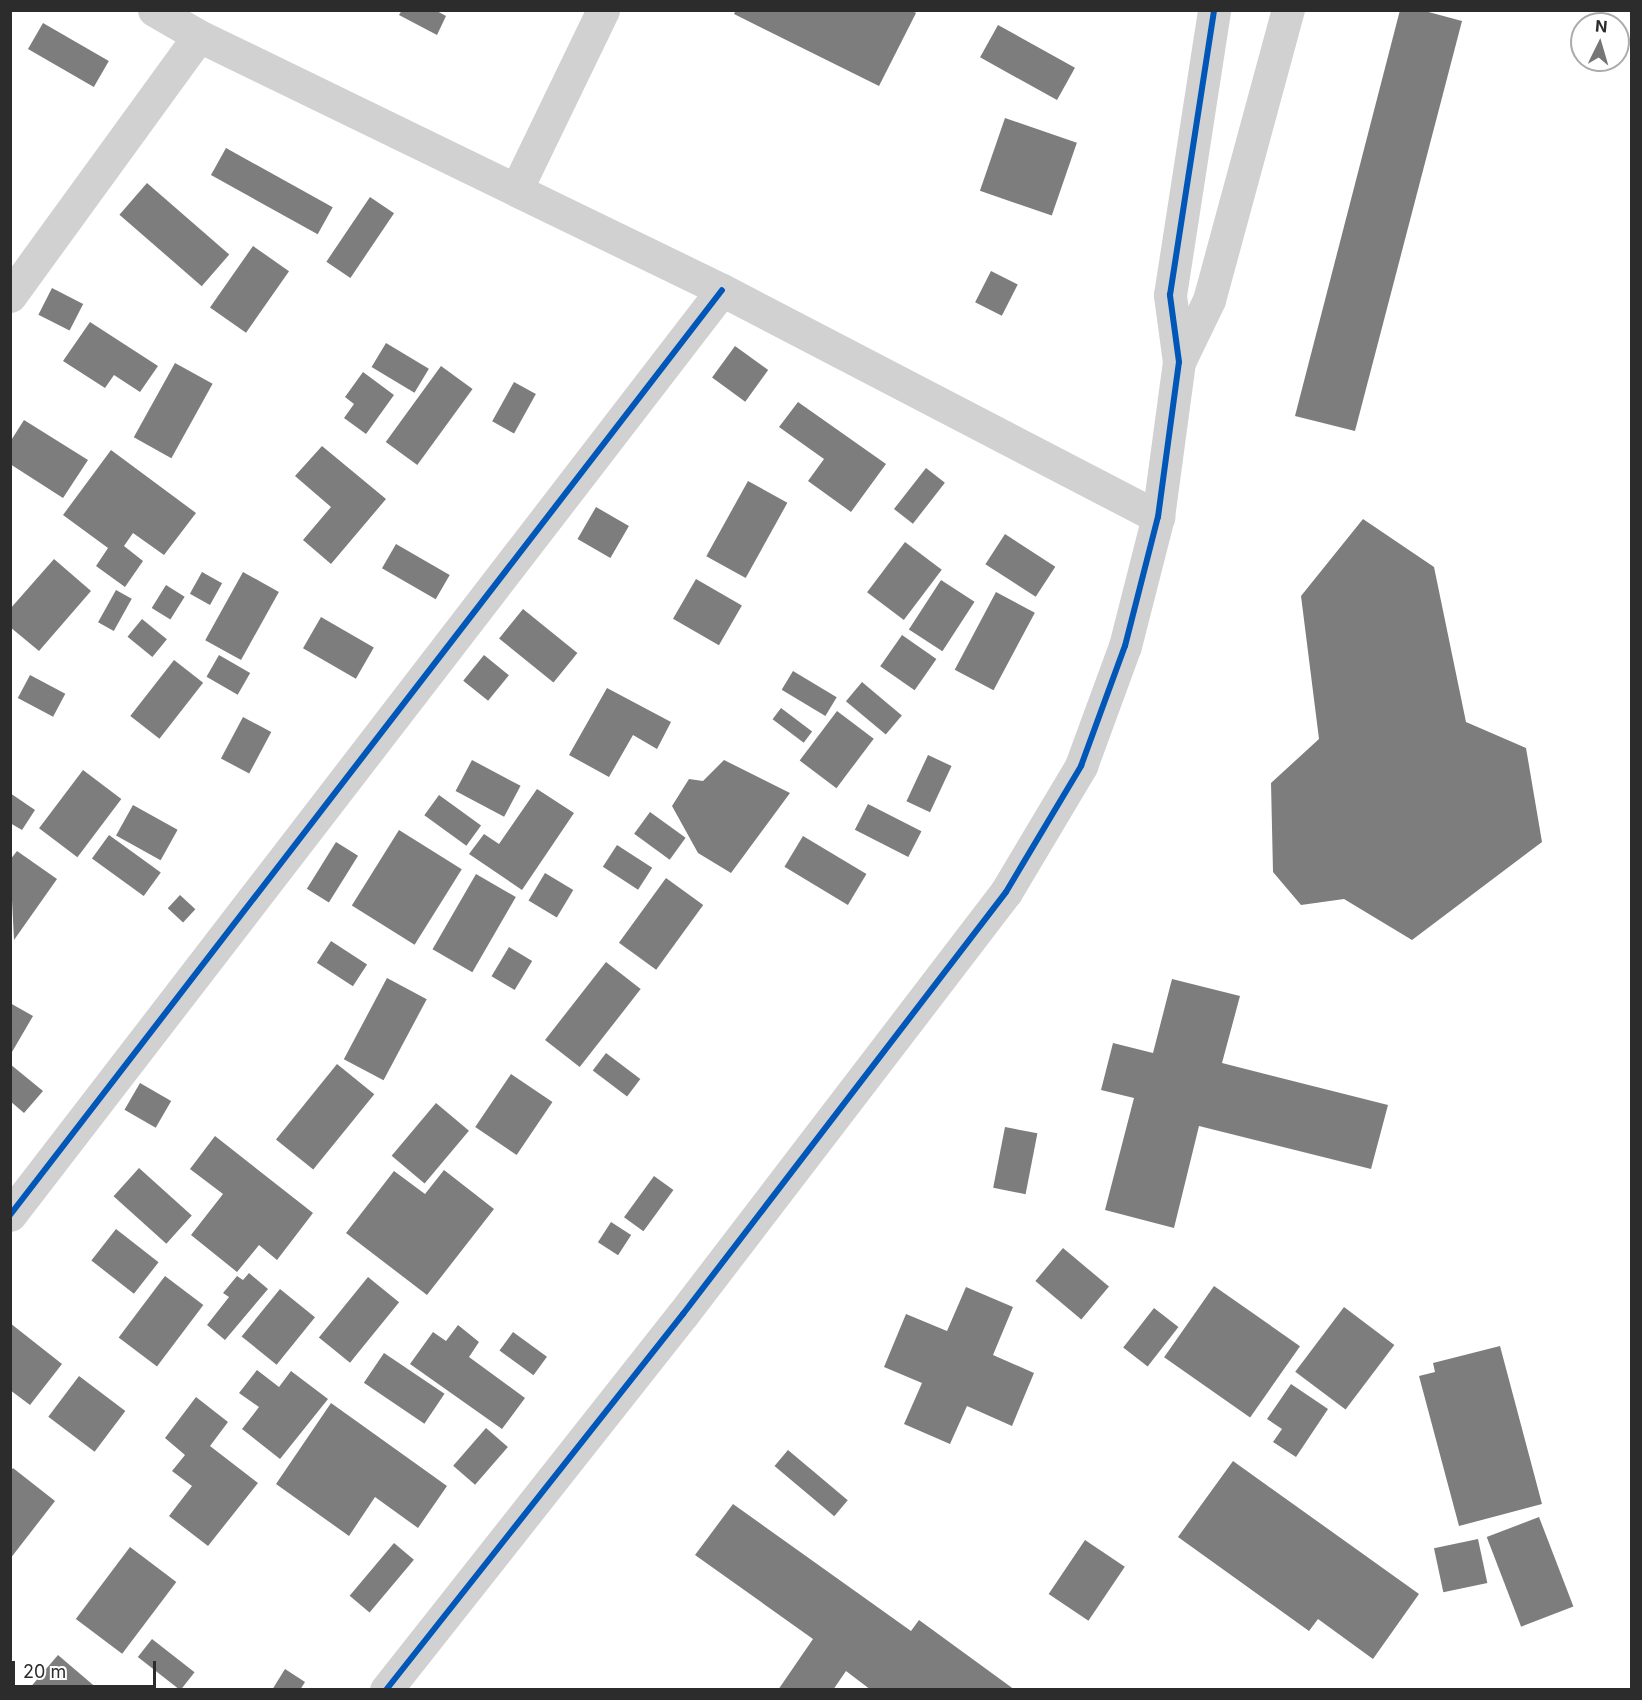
<!DOCTYPE html>
<style>
body{margin:0}
#map{position:relative;width:1642px;height:1700px;overflow:hidden;background:#fff;font-family:Inter,sans-serif}
div>[style]{position:absolute}
[style*='--x']{left:calc(var(--x)*1px);top:calc(var(--y)*1px);width:calc(var(--w)*1px);rotate:calc(var(--a)*1deg)}
.building>*{inset:0;background:#7d7d7d;transform-origin:0 0}
.minor>*{height:33px;margin:-16.5px;padding:0 16.5px;transform-origin:16.5px;border-radius:16.5px;background:#d1d1d1}
.cycleway>*{height:6px;margin:-3px;padding:0 3px;transform-origin:3px;border-radius:3px;background:#0057b8}
span{translate:-50% -50%;white-space:nowrap;text-align:center;line-height:1.15;-webkit-text-stroke:6px #fff;paint-order:stroke}
.frame{position:absolute;inset:0;border:12px solid #2c2c2c;pointer-events:none}
.north{position:absolute;left:1570px;top:12px;width:60px;height:60px;box-sizing:border-box;background:#fff;border:2px solid #ababab;border-radius:50%;rotate:5deg;font-size:16px;font-weight:700;line-height:24px;text-align:center;color:#2c2c2c}
.north::after{content:'';display:block;margin:auto;width:21px;height:27px;background:#767676;clip-path:polygon(50% 0,100% 100%,50% 72%,0 100%)}
.scale{position:absolute;left:12px;top:1661px;width:144px;height:27px;box-sizing:border-box;border:3px solid #2c2c2c;border-top:0;padding-left:8px;font-size:18px;line-height:21px;white-space:nowrap;color:#2c2c2c;-webkit-text-stroke:4px #fff;paint-order:stroke}
</style>
<div id="map">
<div class="building">
<div style="clip-path:polygon(402px 10px,435px 10px,446px 16px,437px 35px,399px 15px)"></div>
<div style="clip-path:polygon(736px 10px,911px 10px,916px 13px,879px 86px,734px 14px)"></div>
<div style="clip-path:polygon(1400px 10px,1421px 10px,1462px 21px,1355px 431px,1295px 416px)"></div>
<div style="left:43px;top:23px;width:76px;height:30px;rotate:30deg"></div>
<div style="left:998px;top:25px;width:88px;height:37px;rotate:29deg"></div>
<div style="left:1005px;top:118px;width:76px;height:77px;rotate:19deg"></div>
<div style="left:226px;top:148px;width:122px;height:31px;rotate:29deg"></div>
<div style="left:147px;top:183px;width:109px;height:42px;rotate:41deg"></div>
<div style="left:370px;top:197px;width:29px;height:78px;rotate:34deg"></div>
<div style="left:253px;top:246px;width:44px;height:75px;rotate:35deg"></div>
<div style="left:991px;top:271px;width:30px;height:35px;rotate:27deg"></div>
<div style="left:52px;top:288px;width:35px;height:30px;rotate:27deg"></div>
<div style="clip-path:polygon(90px 322px,158px 366px,140px 392px,114px 375px,105px 388px,63px 361px)"></div>
<div style="left:386px;top:343px;width:50px;height:28px;rotate:31deg"></div>
<div style="left:735px;top:346px;width:41px;height:39px;rotate:36deg"></div>
<div style="left:175px;top:363px;width:43px;height:85px;rotate:29deg"></div>
<div style="left:441px;top:366px;width:39px;height:94px;rotate:36deg"></div>
<div style="clip-path:polygon(363px 372px,394px 395px,366px 434px,344px 418px,354px 404px,345px 397px)"></div>
<div style="left:514px;top:382px;width:25px;height:45px;rotate:29deg"></div>
<div style="clip-path:polygon(798px 402px,886px 464px,851px 512px,808px 481px,824px 459px,779px 427px)"></div>
<div style="clip-path:polygon(24px 420px,88px 460px,63px 498px,10px 464px,10px 442px)"></div>
<div style="clip-path:polygon(322px 446px,386px 499px,331px 564px,303px 540px,331px 507px,295px 476px)"></div>
<div style="clip-path:polygon(111px 450px,196px 513px,164px 555px,133px 533px,124px 546px,143px 561px,125px 587px,96px 566px,108px 548px,63px 515px)"></div>
<div style="left:926px;top:468px;width:24px;height:52px;rotate:38deg"></div>
<div style="left:748px;top:481px;width:45px;height:86px;rotate:29deg"></div>
<div style="left:596px;top:507px;width:38px;height:37px;rotate:30deg"></div>
<div style="clip-path:polygon(1363px 519px,1434px 567px,1466px 722px,1526px 748px,1542px 842px,1412px 940px,1344px 899px,1301px 905px,1273px 872px,1271px 783px,1319px 739px,1301px 596px)"></div>
<div style="left:1005px;top:534px;width:60px;height:36px;rotate:33deg"></div>
<div style="left:905px;top:542px;width:46px;height:63px;rotate:37deg"></div>
<div style="left:396px;top:544px;width:62px;height:28px;rotate:30deg"></div>
<div style="clip-path:polygon(54px 559px,91px 591px,39px 651px,10px 627px,10px 609px)"></div>
<div style="left:202px;top:572px;width:23px;height:25px;rotate:29deg"></div>
<div style="left:243px;top:572px;width:41px;height:78px;rotate:29deg"></div>
<div style="left:696px;top:579px;width:53px;height:46px;rotate:30deg"></div>
<div style="left:941px;top:580px;width:40px;height:59px;rotate:33deg"></div>
<div style="left:166px;top:585px;width:22px;height:27px;rotate:32deg"></div>
<div style="left:116px;top:590px;width:18px;height:37px;rotate:29deg"></div>
<div style="left:996px;top:592px;width:44px;height:88px;rotate:28deg"></div>
<div style="left:523px;top:609px;width:70px;height:38px;rotate:39deg"></div>
<div style="left:321px;top:617px;width:61px;height:36px;rotate:30deg"></div>
<div style="left:142px;top:619px;width:32px;height:23px;rotate:39deg"></div>
<div style="left:902px;top:635px;width:42px;height:38px;rotate:35deg"></div>
<div style="left:219px;top:655px;width:36px;height:25px;rotate:30deg"></div>
<div style="left:484px;top:655px;width:32px;height:33px;rotate:39deg"></div>
<div style="left:174px;top:660px;width:37px;height:71px;rotate:38deg"></div>
<div style="left:793px;top:671px;width:51px;height:22px;rotate:31deg"></div>
<div style="left:30px;top:675px;width:40px;height:26px;rotate:28deg"></div>
<div style="left:862px;top:682px;width:52px;height:25px;rotate:40deg"></div>
<div style="clip-path:polygon(607px 688px,671px 722px,657px 749px,633px 735px,609px 777px,569px 755px)"></div>
<div style="left:781px;top:708px;width:39px;height:14px;rotate:37deg"></div>
<div style="left:837px;top:711px;width:46px;height:62px;rotate:37deg"></div>
<div style="left:243px;top:717px;width:32px;height:47px;rotate:28deg"></div>
<div style="left:928px;top:755px;width:26px;height:51px;rotate:25deg"></div>
<div style="left:472px;top:760px;width:55px;height:35px;rotate:28deg"></div>
<div style="clip-path:polygon(724px 760px,790px 793px,731px 873px,698px 853px,672px 806px,689px 779px,703px 781px)"></div>
<div style="left:83px;top:770px;width:48px;height:73px;rotate:37deg"></div>
<div style="clip-path:polygon(537px 789px,574px 813px,522px 890px,469px 854px,484px 834px,499px 844px)"></div>
<div style="clip-path:polygon(10px 793px,35px 810px,22px 830px,10px 823px)"></div>
<div style="left:439px;top:795px;width:52px;height:25px;rotate:36deg"></div>
<div style="left:868px;top:804px;width:60px;height:29px;rotate:27deg"></div>
<div style="left:133px;top:805px;width:51px;height:35px;rotate:29deg"></div>
<div style="left:650px;top:812px;width:44px;height:27px;rotate:36deg"></div>
<div style="left:399px;top:830px;width:74px;height:89px;rotate:32deg"></div>
<div style="left:109px;top:835px;width:64px;height:29px;rotate:36deg"></div>
<div style="left:803px;top:836px;width:74px;height:36px;rotate:31deg"></div>
<div style="left:336px;top:842px;width:26px;height:55px;rotate:32deg"></div>
<div style="left:617px;top:845px;width:42px;height:26px;rotate:33deg"></div>
<div style="clip-path:polygon(17px 851px,57px 879px,14px 940px,10px 860px)"></div>
<div style="left:545px;top:873px;width:33px;height:32px;rotate:31deg"></div>
<div style="left:476px;top:874px;width:46px;height:87px;rotate:30deg"></div>
<div style="left:666px;top:878px;width:46px;height:80px;rotate:36deg"></div>
<div style="left:180px;top:895px;width:21px;height:18px;rotate:43deg"></div>
<div style="left:331px;top:941px;width:43px;height:26px;rotate:33deg"></div>
<div style="left:509px;top:947px;width:27px;height:34px;rotate:31deg"></div>
<div style="left:606px;top:962px;width:44px;height:99px;rotate:38deg"></div>
<div style="left:387px;top:978px;width:45px;height:92px;rotate:28deg"></div>
<div style="clip-path:polygon(1172px 979px,1240px 996px,1222px 1063px,1388px 1105px,1371px 1169px,1199px 1126px,1174px 1228px,1105px 1210px,1134px 1098px,1101px 1090px,1113px 1043px,1153px 1053px)"></div>
<div style="clip-path:polygon(10px 1003px,33px 1016px,12px 1052px,10px 1051px)"></div>
<div style="left:606px;top:1053px;width:43px;height:22px;rotate:37deg"></div>
<div style="clip-path:polygon(10px 1064px,43px 1091px,24px 1113px,10px 1101px)"></div>
<div style="left:337px;top:1064px;width:48px;height:97px;rotate:39deg"></div>
<div style="left:511px;top:1074px;width:50px;height:64px;rotate:34deg"></div>
<div style="left:140px;top:1083px;width:36px;height:31px;rotate:30deg"></div>
<div style="left:436px;top:1103px;width:43px;height:69px;rotate:40deg"></div>
<div style="left:1005px;top:1127px;width:33px;height:62px;rotate:11deg"></div>
<div style="clip-path:polygon(215px 1136px,313px 1213px,277px 1260px,259px 1245px,237px 1272px,191px 1235px,223px 1194px,190px 1169px)"></div>
<div style="left:139px;top:1168px;width:71px;height:38px;rotate:42deg"></div>
<div style="clip-path:polygon(444px 1170px,494px 1209px,427px 1295px,346px 1233px,394px 1171px,425px 1194px)"></div>
<div style="left:654px;top:1176px;width:24px;height:51px;rotate:36deg"></div>
<div style="left:611px;top:1222px;width:24px;height:24px;rotate:33deg"></div>
<div style="left:116px;top:1229px;width:54px;height:40px;rotate:38deg"></div>
<div style="left:1063px;top:1248px;width:60px;height:43px;rotate:40deg"></div>
<div style="clip-path:polygon(249px 1273px,268px 1289px,225px 1340px,207px 1325px,229px 1297px,223px 1293px,237px 1276px,243px 1280px)"></div>
<div style="left:165px;top:1276px;width:48px;height:77px;rotate:37deg"></div>
<div style="left:368px;top:1277px;width:40px;height:78px;rotate:39deg"></div>
<div style="left:1214px;top:1286px;width:105px;height:87px;rotate:35deg"></div>
<div style="clip-path:polygon(966px 1287px,1013px 1307px,993px 1355px,1034px 1373px,1012px 1426px,967px 1406px,950px 1444px,904px 1424px,922px 1383px,884px 1367px,906px 1314px,947px 1331px)"></div>
<div style="left:280px;top:1289px;width:45px;height:61px;rotate:39deg"></div>
<div style="left:1344px;top:1307px;width:63px;height:81px;rotate:37deg"></div>
<div style="left:1154px;top:1308px;width:31px;height:50px;rotate:38deg"></div>
<div style="clip-path:polygon(10px 1323px,62px 1364px,30px 1405px,10px 1390px)"></div>
<div style="clip-path:polygon(458px 1325px,479px 1342px,469px 1357px,525px 1398px,502px 1429px,410px 1364px,433px 1332px,446px 1341px)"></div>
<div style="left:513px;top:1332px;width:42px;height:23px;rotate:36deg"></div>
<div style="clip-path:polygon(1500px 1346px,1542px 1504px,1459px 1526px,1419px 1376px,1435px 1372px,1433px 1363px)"></div>
<div style="left:384px;top:1353px;width:73px;height:36px;rotate:34deg"></div>
<div style="clip-path:polygon(257px 1370px,279px 1387px,291px 1371px,328px 1399px,280px 1459px,242px 1429px,259px 1407px,239px 1393px)"></div>
<div style="left:79px;top:1376px;width:58px;height:51px;rotate:37deg"></div>
<div style="clip-path:polygon(1291px 1384px,1328px 1409px,1296px 1457px,1273px 1442px,1282px 1429px,1267px 1419px)"></div>
<div style="clip-path:polygon(196px 1397px,228px 1422px,210px 1446px,258px 1483px,208px 1546px,169px 1516px,192px 1486px,172px 1471px,185px 1455px,165px 1438px)"></div>
<div style="clip-path:polygon(331px 1403px,447px 1486px,418px 1528px,375px 1497px,349px 1536px,276px 1484px)"></div>
<div style="left:486px;top:1428px;width:29px;height:50px;rotate:41deg"></div>
<div style="left:788px;top:1450px;width:78px;height:21px;rotate:40deg"></div>
<div style="clip-path:polygon(1233px 1461px,1419px 1594px,1373px 1659px,1318px 1619px,1309px 1631px,1178px 1537px)"></div>
<div style="clip-path:polygon(13px 1468px,55px 1501px,10px 1559px,10px 1472px)"></div>
<div style="clip-path:polygon(733px 1504px,911px 1631px,919px 1620px,1015px 1690px,871px 1690px,846px 1671px,833px 1690px,778px 1690px,813px 1639px,695px 1555px)"></div>
<div style="left:1539px;top:1517px;width:96px;height:56px;rotate:69deg"></div>
<div style="left:1478px;top:1539px;width:45px;height:45px;rotate:78deg"></div>
<div style="left:1085px;top:1540px;width:48px;height:65px;rotate:34deg"></div>
<div style="left:394px;top:1543px;width:26px;height:69px;rotate:40deg"></div>
<div style="left:130px;top:1547px;width:58px;height:90px;rotate:37deg"></div>
<div style="left:152px;top:1639px;width:54px;height:23px;rotate:38deg"></div>
<div style="clip-path:polygon(58px 1655px,99px 1690px,28px 1690px)"></div>
<div style="clip-path:polygon(285px 1669px,305px 1682px,300px 1690px,272px 1690px)"></div>
</div>
<div class="minor">
<div style="--x:154;--y:10;--w:52;--a:30"></div>
<div style="--x:199;--y:36;--w:581;--a:25.9"></div>
<div style="--x:722;--y:290;--w:492;--a:27.5"></div>
<div style="--x:517;--y:188;--w:198;--a:-64.2"></div>
<div style="--x:10;--y:296;--w:321;--a:-54"></div>
<div style="--x:1179;--y:362;--w:69;--a:-64.2"></div>
<div style="--x:1209;--y:300;--w:301;--a:-74.8"></div>
<div style="--x:10;--y:1215;--w:1167;--a:-52.41"></div>
<div style="--x:386;--y:1690;--w:479;--a:-51.7"></div>
<div style="--x:683;--y:1314;--w:531;--a:-52.57"></div>
<div style="--x:1006;--y:892;--w:147;--a:-59.2"></div>
<div style="--x:1081;--y:766;--w:128;--a:-69.9"></div>
<div style="--x:1125;--y:646;--w:133;--a:-75.7"></div>
<div style="--x:1158;--y:517;--w:156;--a:-82.3"></div>
<div style="--x:1179;--y:362;--w:68;--a:-97.7"></div>
<div style="--x:1170;--y:295;--w:288;--a:-81.2"></div>
</div>
<div class="cycleway">
<div style="--x:10;--y:1215;--w:1167;--a:-52.41"></div>
<div style="--x:386;--y:1690;--w:479;--a:-51.7"></div>
<div style="--x:683;--y:1314;--w:531;--a:-52.57"></div>
<div style="--x:1006;--y:892;--w:147;--a:-59.2"></div>
<div style="--x:1081;--y:766;--w:128;--a:-69.9"></div>
<div style="--x:1125;--y:646;--w:133;--a:-75.7"></div>
<div style="--x:1158;--y:517;--w:156;--a:-82.3"></div>
<div style="--x:1179;--y:362;--w:68;--a:-97.7"></div>
<div style="--x:1170;--y:295;--w:288;--a:-81.2"></div>
</div>
<div class="frame"></div>
<div class="north">N</div>
<div class="scale">20 m</div>
</div>
